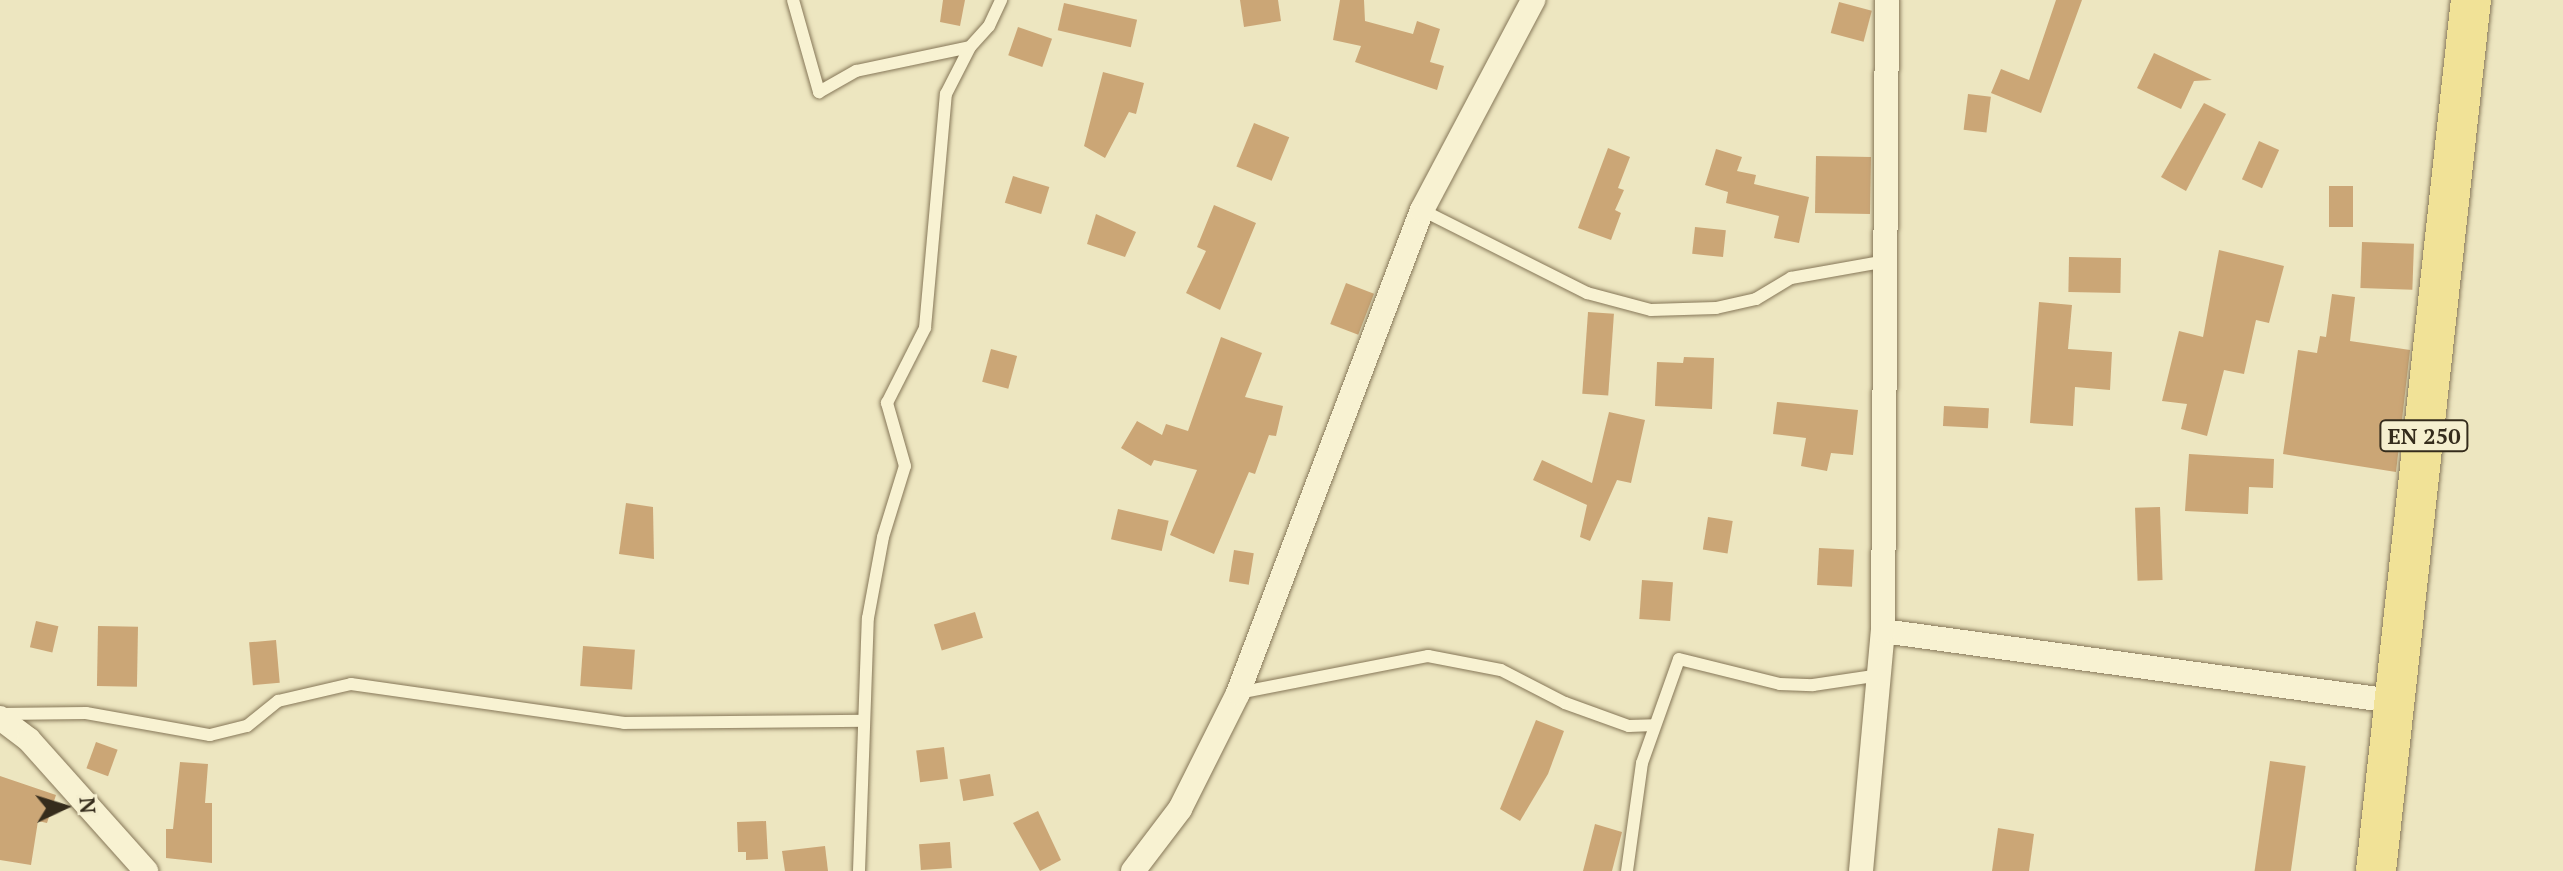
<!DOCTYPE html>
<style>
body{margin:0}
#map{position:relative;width:2563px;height:871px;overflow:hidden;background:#ede6c0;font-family:"PT Serif",serif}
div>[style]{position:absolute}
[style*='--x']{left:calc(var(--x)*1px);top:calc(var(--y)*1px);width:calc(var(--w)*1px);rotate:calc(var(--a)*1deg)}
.building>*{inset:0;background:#cba676;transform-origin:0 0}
.roads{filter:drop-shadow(0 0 2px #867758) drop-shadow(0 0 2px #867758)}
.lane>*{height:12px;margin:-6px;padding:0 6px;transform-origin:6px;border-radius:6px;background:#f8f2d2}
.street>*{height:24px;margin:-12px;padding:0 12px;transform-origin:12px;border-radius:12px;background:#f8f2d2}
.primary>*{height:40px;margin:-20px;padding:0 20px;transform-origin:20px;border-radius:20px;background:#f1e297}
span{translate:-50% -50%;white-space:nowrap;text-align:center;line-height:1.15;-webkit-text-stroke:6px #f5efcf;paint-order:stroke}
.shield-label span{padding:2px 6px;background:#f5efcf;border:2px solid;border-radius:6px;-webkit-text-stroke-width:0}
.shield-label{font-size:22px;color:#352c1c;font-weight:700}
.north{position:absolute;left:24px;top:767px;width:80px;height:80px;-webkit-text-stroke:6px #f5efcf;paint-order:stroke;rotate:86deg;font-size:22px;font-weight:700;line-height:32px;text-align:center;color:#352c1c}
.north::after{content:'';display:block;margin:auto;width:28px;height:36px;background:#352c1c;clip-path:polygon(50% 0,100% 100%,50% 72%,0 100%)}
</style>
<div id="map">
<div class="building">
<div style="clip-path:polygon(943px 0,965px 0,960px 26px,940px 22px)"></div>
<div style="clip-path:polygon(1240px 0,1278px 0,1281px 21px,1244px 27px)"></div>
<div style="clip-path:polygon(1340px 0,1364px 0,1365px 21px,1413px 34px,1417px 21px,1440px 29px,1430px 62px,1444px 66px,1437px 90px,1355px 62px,1361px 46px,1333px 40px)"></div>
<div style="clip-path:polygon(2056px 0,2082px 0,2041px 113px,1991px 93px,2001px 69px,2029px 80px)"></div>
<div style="left:1839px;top:2px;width:34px;height:32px;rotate:15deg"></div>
<div style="left:1064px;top:3px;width:75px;height:28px;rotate:13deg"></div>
<div style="left:1018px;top:27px;width:36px;height:30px;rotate:19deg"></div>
<div style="clip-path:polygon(2154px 53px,2212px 80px,2194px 81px,2181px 109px,2137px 88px)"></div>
<div style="clip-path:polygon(1103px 72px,1144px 83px,1136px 114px,1129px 112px,1105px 158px,1084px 146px)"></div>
<div style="left:1968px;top:94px;width:23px;height:36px;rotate:7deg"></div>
<div style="clip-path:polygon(2204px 103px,2226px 114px,2186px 191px,2161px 177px)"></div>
<div style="left:1254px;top:123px;width:38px;height:47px;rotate:22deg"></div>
<div style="left:2259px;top:141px;width:22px;height:42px;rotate:24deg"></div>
<div style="clip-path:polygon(1608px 148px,1630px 157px,1618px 188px,1624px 190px,1615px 210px,1621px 213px,1611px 240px,1578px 228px)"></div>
<div style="clip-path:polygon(1716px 149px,1742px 157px,1737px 171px,1756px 175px,1754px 184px,1809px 197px,1799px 243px,1774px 238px,1779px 216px,1726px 203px,1728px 192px,1705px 185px)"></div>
<div style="left:1816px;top:156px;width:55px;height:57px;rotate:1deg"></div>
<div style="left:1013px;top:176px;width:38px;height:28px;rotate:17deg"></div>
<div style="left:2329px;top:186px;width:24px;height:41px"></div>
<div style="clip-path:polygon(1214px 205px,1256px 223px,1220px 310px,1186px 293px,1206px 251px,1197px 247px)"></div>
<div style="clip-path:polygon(1096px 214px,1136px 232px,1125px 257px,1087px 244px)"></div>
<div style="left:1695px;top:227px;width:31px;height:27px;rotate:6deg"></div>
<div style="left:2362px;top:242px;width:52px;height:46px;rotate:2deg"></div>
<div style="clip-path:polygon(2219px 250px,2284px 266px,2269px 323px,2256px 320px,2244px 374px,2224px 370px,2207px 436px,2181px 429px,2187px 404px,2162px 401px,2179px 331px,2203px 337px)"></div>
<div style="left:2069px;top:257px;width:52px;height:35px;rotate:1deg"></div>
<div style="left:1346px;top:283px;width:30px;height:44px;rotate:21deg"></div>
<div style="clip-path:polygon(2332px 294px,2355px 297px,2350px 341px,2410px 350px,2396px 472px,2283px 454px,2298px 350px,2317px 353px,2320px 336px,2326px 337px)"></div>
<div style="clip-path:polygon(2039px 302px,2072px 305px,2068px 349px,2112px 352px,2110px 390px,2075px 387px,2073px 426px,2030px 423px)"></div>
<div style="left:1588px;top:312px;width:26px;height:82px;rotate:4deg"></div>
<div style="clip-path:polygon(1221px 337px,1262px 353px,1245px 397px,1283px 406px,1276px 436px,1269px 435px,1255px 474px,1249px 472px,1214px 554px,1170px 535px,1197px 470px,1154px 460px,1151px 466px,1121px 448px,1137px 421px,1162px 435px,1166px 424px,1188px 431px)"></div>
<div style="left:991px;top:349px;width:27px;height:34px;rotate:15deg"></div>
<div style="clip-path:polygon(1684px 357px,1714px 358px,1712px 409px,1655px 406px,1657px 362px,1683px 363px)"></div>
<div style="clip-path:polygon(1777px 402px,1858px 410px,1853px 455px,1831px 453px,1827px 471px,1801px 466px,1806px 438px,1773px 434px)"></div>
<div style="left:1944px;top:406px;width:45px;height:20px;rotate:3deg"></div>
<div style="clip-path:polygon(1609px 412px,1645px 420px,1631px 483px,1617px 480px,1590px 541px,1580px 537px,1587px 505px,1533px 480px,1542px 460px,1592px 483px)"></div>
<div style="clip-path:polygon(2189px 454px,2274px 459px,2273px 488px,2249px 487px,2248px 514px,2185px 511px)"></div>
<div style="clip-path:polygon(626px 503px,653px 507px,654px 559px,619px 554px)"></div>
<div style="left:2160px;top:507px;width:73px;height:25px;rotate:88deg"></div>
<div style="left:1118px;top:509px;width:52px;height:31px;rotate:13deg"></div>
<div style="left:1708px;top:517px;width:25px;height:33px;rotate:9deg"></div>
<div style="left:1819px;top:548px;width:35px;height:37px;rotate:3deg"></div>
<div style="left:1234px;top:550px;width:20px;height:32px;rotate:9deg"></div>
<div style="left:1642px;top:580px;width:31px;height:39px;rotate:4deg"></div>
<div style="left:975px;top:612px;width:27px;height:43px;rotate:73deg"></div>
<div style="left:36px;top:621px;width:23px;height:27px;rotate:13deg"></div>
<div style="left:98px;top:626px;width:40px;height:60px;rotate:1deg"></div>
<div style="left:276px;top:640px;width:43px;height:27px;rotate:85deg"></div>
<div style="left:583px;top:646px;width:52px;height:40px;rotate:4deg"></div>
<div style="clip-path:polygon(1536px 720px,1564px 731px,1548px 774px,1520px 821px,1500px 809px)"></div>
<div style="left:96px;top:742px;width:23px;height:28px;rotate:20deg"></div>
<div style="left:944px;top:747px;width:32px;height:28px;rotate:83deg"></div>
<div style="left:2270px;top:761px;width:36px;height:111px;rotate:8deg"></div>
<div style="clip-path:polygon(180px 762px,208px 764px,205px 803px,212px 803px,212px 863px,166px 858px,166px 829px,173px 829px)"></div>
<div style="left:990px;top:774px;width:22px;height:31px;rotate:80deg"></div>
<div style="clip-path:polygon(0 776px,56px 795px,47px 823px,38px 821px,31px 865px,0 860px)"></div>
<div style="clip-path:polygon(1038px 811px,1061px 860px,1040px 871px,1013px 823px)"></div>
<div style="clip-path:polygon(766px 821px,768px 859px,746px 860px,746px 852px,738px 852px,737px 822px)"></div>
<div style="clip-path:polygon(1595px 824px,1622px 832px,1612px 871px,1583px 871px)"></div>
<div style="clip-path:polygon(1998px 828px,2034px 834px,2029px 871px,1992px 871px)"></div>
<div style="left:950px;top:842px;width:26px;height:31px;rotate:86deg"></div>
<div style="clip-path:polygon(825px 846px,828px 871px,785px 871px,782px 851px)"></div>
</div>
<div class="roads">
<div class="lane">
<div style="--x:793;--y:0;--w:96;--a:74.2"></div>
<div style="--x:819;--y:92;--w:43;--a:-29.6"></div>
<div style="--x:856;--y:71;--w:116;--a:-11.9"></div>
<div style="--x:970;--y:47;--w:28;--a:-48"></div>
<div style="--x:989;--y:26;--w:29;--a:-65"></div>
<div style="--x:1422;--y:210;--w:185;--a:26.7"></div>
<div style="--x:1587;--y:293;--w:66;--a:14.9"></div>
<div style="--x:1651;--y:310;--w:65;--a:-1.8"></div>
<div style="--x:1716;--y:308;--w:41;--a:-12.7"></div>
<div style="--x:1756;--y:299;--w:41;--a:-31"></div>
<div style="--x:1791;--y:278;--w:97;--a:-10.1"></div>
<div style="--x:1238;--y:693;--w:194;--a:-11"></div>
<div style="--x:1428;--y:656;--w:74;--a:10.9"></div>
<div style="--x:1501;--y:670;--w:72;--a:27.3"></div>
<div style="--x:1565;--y:703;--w:68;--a:19.8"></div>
<div style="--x:1629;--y:726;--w:25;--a:-2"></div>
<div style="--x:0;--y:714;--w:86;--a:-0.7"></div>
<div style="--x:86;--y:713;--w:126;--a:10.1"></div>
<div style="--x:210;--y:735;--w:38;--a:-14"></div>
<div style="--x:247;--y:726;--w:40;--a:-39"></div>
<div style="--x:278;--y:701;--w:75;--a:-13.1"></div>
<div style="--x:351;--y:684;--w:276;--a:8.1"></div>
<div style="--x:624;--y:723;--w:238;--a:-0.5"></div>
<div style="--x:859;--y:871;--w:253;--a:-88"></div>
<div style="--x:868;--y:618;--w:82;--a:-79.5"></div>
<div style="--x:883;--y:537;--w:74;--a:-72.8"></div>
<div style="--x:905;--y:466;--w:66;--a:-105.9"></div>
<div style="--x:887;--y:403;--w:84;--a:-63.1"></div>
<div style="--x:925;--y:328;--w:235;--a:-84.9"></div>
<div style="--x:946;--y:94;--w:53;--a:-62.9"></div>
<div style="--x:1627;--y:871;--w:109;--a:-82.1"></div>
<div style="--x:1642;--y:763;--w:110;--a:-70.4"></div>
<div style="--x:1679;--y:659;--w:104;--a:13.9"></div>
<div style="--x:1780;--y:684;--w:33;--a:2"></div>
<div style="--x:1813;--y:685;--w:68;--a:-8.5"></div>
</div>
<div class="street">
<div style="--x:1883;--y:631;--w:515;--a:7.82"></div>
<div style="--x:0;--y:718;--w:36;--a:37"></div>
<div style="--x:29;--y:740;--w:176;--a:48.2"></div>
<div style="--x:1133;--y:871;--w:78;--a:-52.8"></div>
<div style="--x:1180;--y:809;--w:130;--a:-63.4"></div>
<div style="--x:1238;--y:693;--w:517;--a:-69.15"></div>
<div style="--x:1422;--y:210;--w:238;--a:-62.1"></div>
<div style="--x:1861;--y:871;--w:241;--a:-84.8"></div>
<div style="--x:1883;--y:631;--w:631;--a:-89.64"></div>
</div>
<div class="primary">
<div style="--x:2376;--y:871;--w:876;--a:-83.78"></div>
</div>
</div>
<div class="shield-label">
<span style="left:2424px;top:436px">EN 250</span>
</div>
<div class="north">N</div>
</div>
